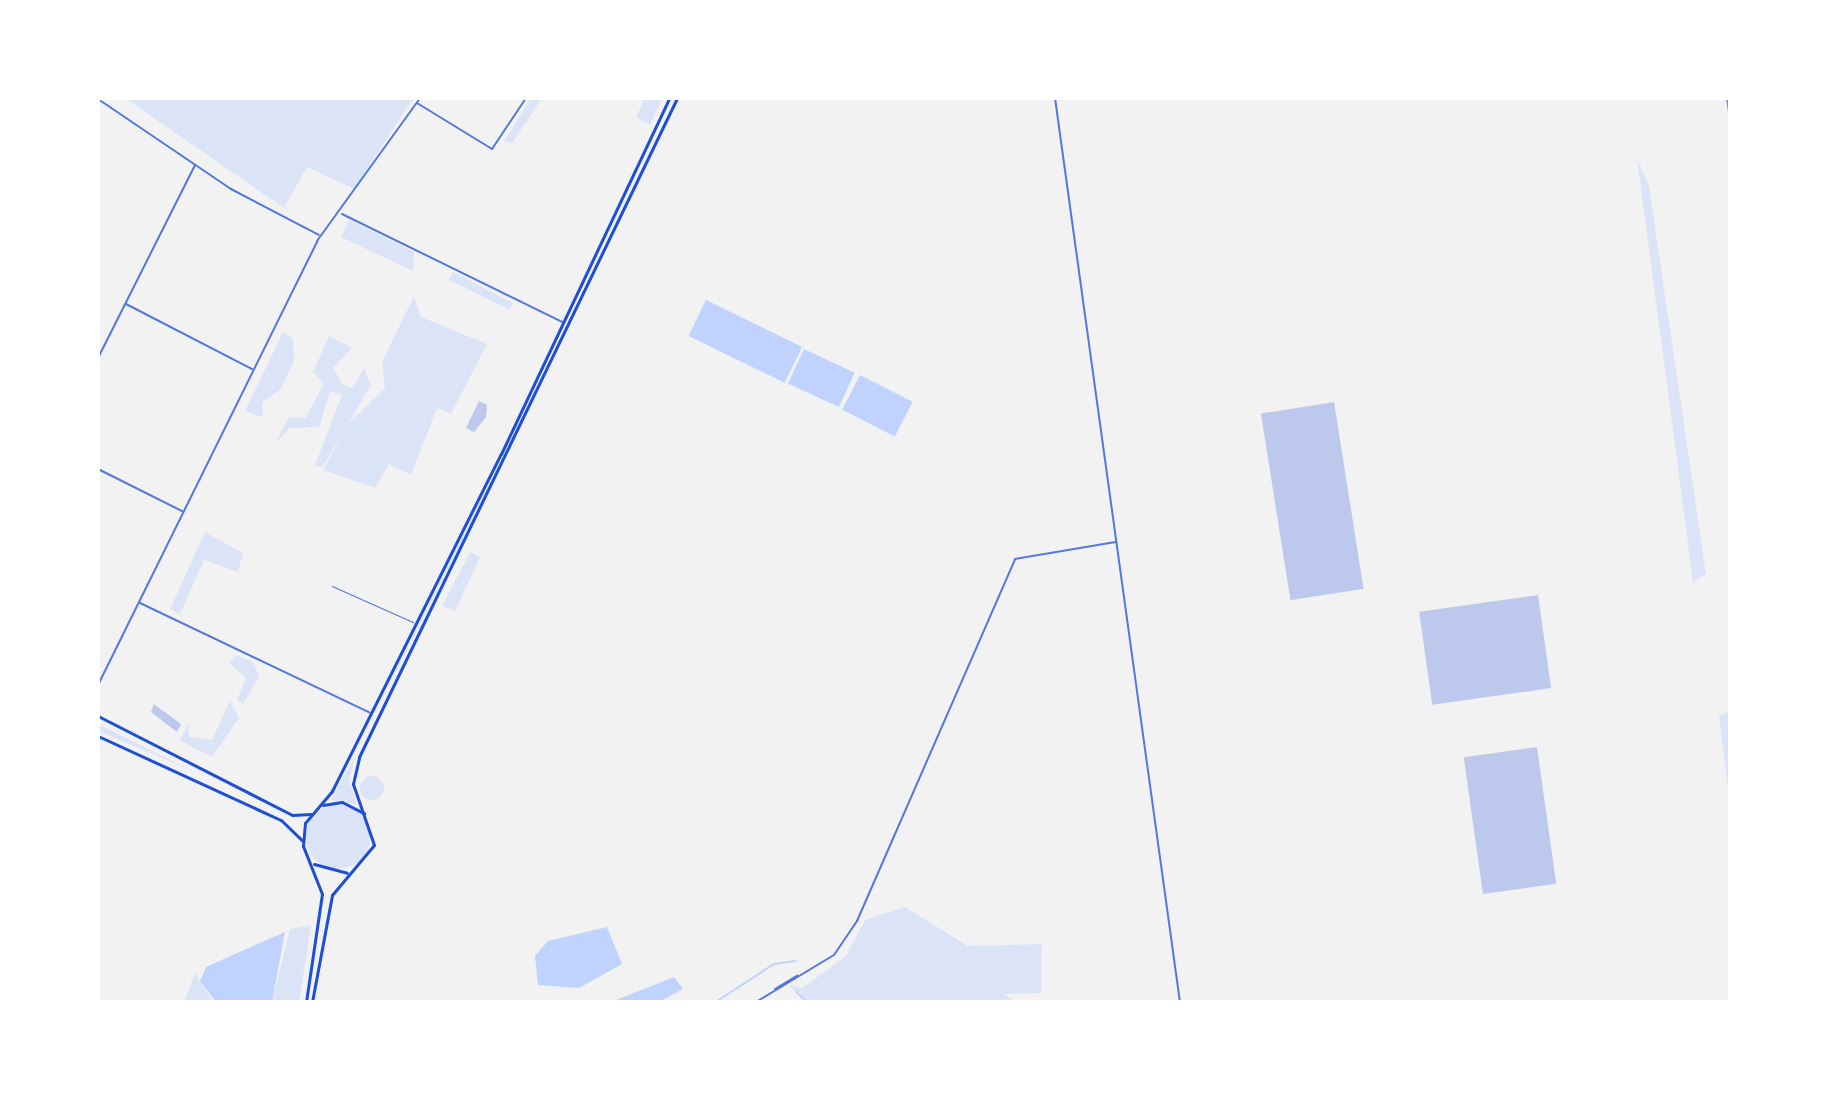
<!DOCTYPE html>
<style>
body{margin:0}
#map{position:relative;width:1828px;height:1100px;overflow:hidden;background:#f2f2f2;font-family:"Work Sans",sans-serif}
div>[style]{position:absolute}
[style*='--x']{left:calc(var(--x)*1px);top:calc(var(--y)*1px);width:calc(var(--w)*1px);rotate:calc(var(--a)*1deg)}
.green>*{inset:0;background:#dbe4f7}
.round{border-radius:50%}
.water>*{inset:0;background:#bfd3fe;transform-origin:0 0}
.stream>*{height:2px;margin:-1px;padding:0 1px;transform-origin:1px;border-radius:1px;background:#bfd3fe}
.building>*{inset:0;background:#bdc9ec;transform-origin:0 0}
.service>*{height:1px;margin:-0.5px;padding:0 0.5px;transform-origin:0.5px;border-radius:0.5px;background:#5277de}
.minor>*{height:2px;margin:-1px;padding:0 1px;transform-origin:1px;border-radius:1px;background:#5277de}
.tertiary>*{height:2px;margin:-1px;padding:0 1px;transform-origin:1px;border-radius:1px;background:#5277de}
.primary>*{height:3px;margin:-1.5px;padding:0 1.5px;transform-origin:1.5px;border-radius:1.5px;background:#1d4ed8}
.rail>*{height:2px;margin:-1px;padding:0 1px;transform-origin:1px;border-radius:1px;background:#7290e2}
span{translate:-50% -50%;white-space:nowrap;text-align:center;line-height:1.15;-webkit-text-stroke:8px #fff;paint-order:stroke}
.frame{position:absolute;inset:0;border:100px solid #fff;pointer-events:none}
</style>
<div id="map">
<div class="green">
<div style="clip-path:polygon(125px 98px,413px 98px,354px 189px,307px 167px,284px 208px)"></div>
<div style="clip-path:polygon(531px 98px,542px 98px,512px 143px,504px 141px)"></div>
<div style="clip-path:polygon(645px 98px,662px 99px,650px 125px,636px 117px)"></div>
<div style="clip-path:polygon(1637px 158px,1649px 186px,1706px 574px,1693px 582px)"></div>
<div style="clip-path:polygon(349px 220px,414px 252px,413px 271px,341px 237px)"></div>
<div style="clip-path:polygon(453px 272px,513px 303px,510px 310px,449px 280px)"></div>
<div style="clip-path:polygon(414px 296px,421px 317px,487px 344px,451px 414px,437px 408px,411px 475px,389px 464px,375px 488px,323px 470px,348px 424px,385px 388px,382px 362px)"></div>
<div style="clip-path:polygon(283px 332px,293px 338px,294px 361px,280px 390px,263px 402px,262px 417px,245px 411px)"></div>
<div style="clip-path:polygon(329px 336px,352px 348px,333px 368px,343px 385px,352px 388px,364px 368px,371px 385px,322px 468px,315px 465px,342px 395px,330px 391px,319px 427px,290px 428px,275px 443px,289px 417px,305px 418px,324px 384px,313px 372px)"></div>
<div style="clip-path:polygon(557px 347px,541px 385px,355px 753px,539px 384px)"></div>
<div style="clip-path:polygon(205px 532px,243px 553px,238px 572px,204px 560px,180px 614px,170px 609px)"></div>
<div style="clip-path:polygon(470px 552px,480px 557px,455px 611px,442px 606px)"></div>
<div style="clip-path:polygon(237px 655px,254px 663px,259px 677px,243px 704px,237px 700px,246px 678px,229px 663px)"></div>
<div style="clip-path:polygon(230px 701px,239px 718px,212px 757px,180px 741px,188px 723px,189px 737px,212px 740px)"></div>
<div style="clip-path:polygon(1729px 712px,1730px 723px,1730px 805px,1719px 716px)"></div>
<div style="clip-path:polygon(98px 724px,193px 771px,98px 731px)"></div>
<div style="clip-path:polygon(355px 756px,349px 781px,357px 805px,331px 800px)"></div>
<div class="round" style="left:360px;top:776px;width:24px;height:24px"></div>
<div class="round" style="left:306px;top:805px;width:64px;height:64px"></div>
<div style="clip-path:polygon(905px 907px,968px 946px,1042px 944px,1041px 993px,1004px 994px,1017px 1002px,805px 1002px,789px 985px,802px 988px,846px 956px,865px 920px)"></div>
<div style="clip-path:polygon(311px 925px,299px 1002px,272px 1002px,290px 929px)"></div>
<div style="clip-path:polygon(195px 973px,213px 1002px,184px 1002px)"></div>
</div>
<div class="water">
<div style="left:706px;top:300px;width:107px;height:40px;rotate:26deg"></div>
<div style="left:804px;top:349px;width:56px;height:38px;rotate:25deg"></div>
<div style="left:860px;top:375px;width:59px;height:39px;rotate:27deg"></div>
<div style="clip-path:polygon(607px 927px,622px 964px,579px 988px,538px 985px,535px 956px,548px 941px)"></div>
<div style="clip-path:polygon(285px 932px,272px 1002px,216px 1002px,200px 981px,206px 967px)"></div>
<div style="clip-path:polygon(674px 977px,683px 989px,659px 1002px,611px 1002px)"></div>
</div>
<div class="stream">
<div style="--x:796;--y:992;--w:15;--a:42"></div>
<div style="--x:717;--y:1001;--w:68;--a:-33"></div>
<div style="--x:774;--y:964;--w:22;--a:-8"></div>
</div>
<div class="building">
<div style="clip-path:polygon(479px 401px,487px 405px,486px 417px,474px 432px,466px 428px)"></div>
<div style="left:1334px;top:402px;width:189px;height:74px;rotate:81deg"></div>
<div style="left:1538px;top:595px;width:94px;height:120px;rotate:82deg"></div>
<div style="clip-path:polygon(154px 704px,181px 724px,177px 732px,151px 712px)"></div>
<div style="left:1537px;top:747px;width:138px;height:74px;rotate:82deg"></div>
</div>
<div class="service">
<div style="--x:332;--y:586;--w:89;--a:24"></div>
</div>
<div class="minor">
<div style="--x:417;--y:103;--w:88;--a:31.5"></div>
<div style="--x:492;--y:149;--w:61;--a:-56.3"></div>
<div style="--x:126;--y:304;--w:142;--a:27.3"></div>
<div style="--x:98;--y:358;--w:216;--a:-63.3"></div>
<div style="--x:98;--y:469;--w:94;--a:26.6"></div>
</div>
<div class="tertiary">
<div style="--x:1055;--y:98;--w:913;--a:82.13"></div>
<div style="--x:98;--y:99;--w:161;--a:34.1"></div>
<div style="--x:231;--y:189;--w:99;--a:27.6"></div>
<div style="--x:342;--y:214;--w:245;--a:26.1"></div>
<div style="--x:140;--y:603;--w:254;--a:25.5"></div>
<div style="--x:98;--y:685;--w:495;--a:-63.7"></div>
<div style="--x:317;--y:241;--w:176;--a:-54.2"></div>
<div style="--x:775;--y:989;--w:26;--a:-31"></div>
<div style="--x:756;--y:1002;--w:91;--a:-31.1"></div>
<div style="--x:834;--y:955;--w:41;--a:-55.9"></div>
<div style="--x:857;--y:921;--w:395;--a:-66.4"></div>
<div style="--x:1015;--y:559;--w:102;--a:-9.6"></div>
</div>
<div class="primary">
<div style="--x:98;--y:716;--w:218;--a:27"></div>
<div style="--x:292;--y:815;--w:19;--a:-3"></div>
<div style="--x:98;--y:736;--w:201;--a:24.7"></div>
<div style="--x:281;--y:820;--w:29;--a:44"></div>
<div style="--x:323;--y:805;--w:19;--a:-9"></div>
<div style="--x:342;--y:802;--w:25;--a:27"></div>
<div style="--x:314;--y:864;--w:34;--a:15"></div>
<div style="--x:306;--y:1002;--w:109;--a:-81.6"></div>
<div style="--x:322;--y:894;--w:52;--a:-111.6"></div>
<div style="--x:303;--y:846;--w:23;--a:-85"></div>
<div style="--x:305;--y:823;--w:42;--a:-49.8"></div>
<div style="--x:332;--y:791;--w:377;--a:-63.4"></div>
<div style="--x:501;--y:454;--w:394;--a:-64.7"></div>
<div style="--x:312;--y:1002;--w:109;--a:-79.4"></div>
<div style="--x:332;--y:895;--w:65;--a:-50"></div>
<div style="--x:374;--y:845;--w:65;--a:-109"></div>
<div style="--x:353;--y:784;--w:28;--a:-77"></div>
<div style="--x:359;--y:757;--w:732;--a:-64.24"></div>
</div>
<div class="rail">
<div style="--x:1727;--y:98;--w:22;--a:82"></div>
</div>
<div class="frame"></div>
</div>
